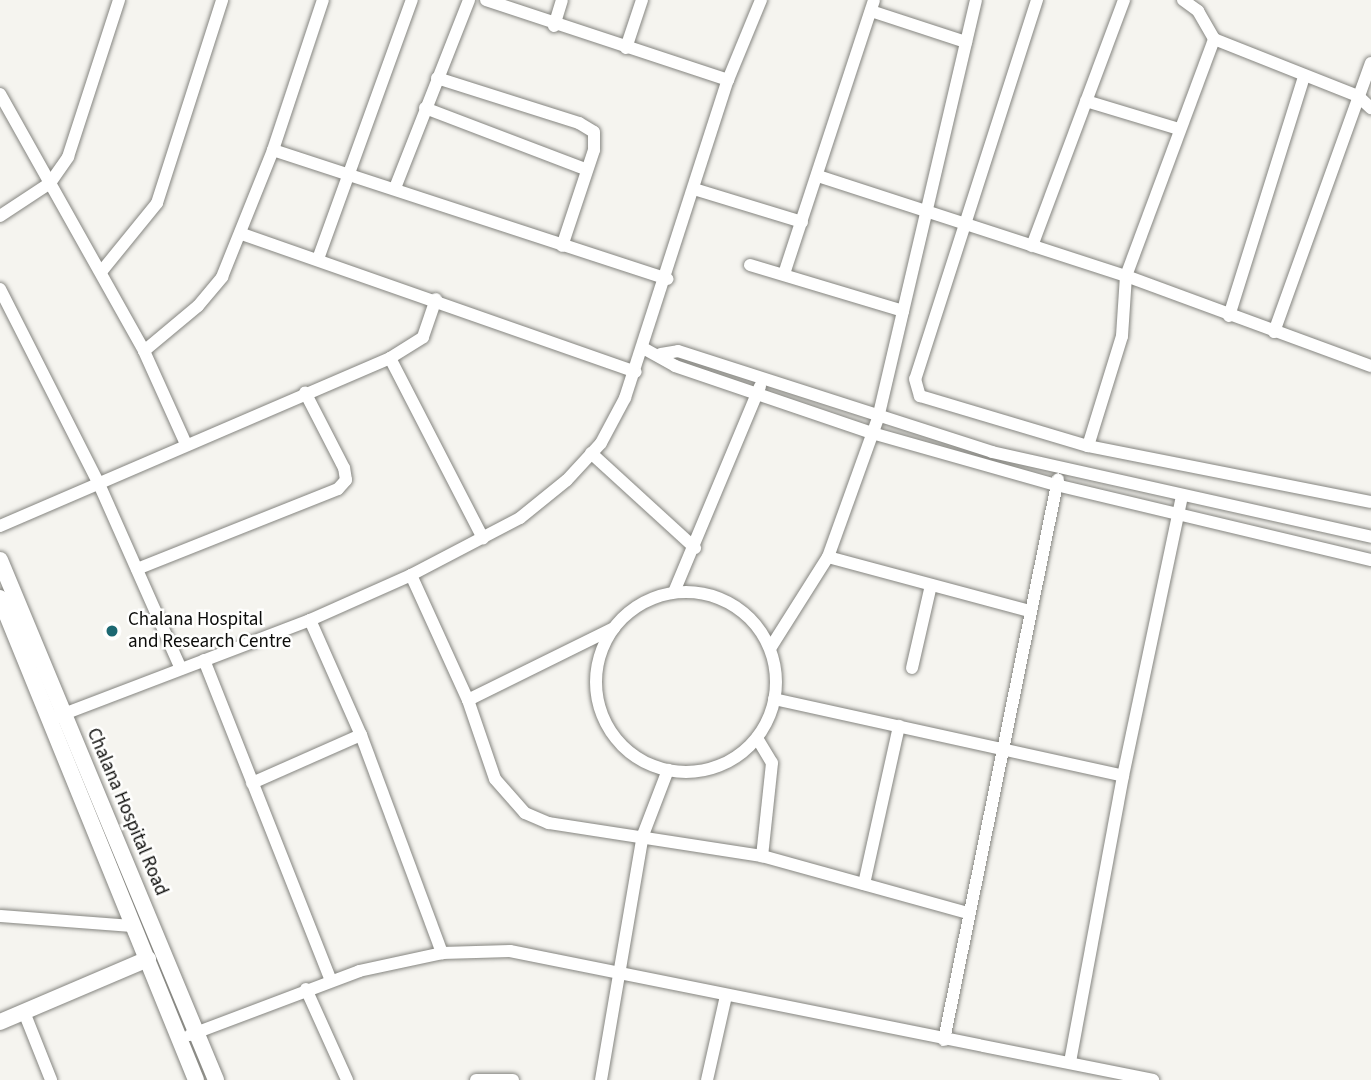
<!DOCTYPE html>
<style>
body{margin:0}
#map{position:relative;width:1371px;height:1080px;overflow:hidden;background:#f5f4ef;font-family:"Source Sans 3",sans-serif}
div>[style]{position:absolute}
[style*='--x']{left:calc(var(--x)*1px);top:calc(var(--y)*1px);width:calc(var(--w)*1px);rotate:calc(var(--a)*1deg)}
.roads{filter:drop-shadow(0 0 2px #858580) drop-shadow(0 0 2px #858580)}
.minor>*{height:12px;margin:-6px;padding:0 6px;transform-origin:6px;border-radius:6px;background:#fff}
.minor>.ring{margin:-6px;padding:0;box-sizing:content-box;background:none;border:12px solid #fff;border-radius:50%}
.tertiary>*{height:16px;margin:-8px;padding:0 8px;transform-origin:8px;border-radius:8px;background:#fff}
.dots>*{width:19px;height:19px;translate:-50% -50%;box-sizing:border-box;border:4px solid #fffffe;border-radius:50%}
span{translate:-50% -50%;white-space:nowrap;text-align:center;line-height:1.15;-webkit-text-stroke:5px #fffffe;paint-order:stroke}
.poi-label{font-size:19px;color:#0c0c0a}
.left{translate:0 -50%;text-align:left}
.street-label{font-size:19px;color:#0c0c0a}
</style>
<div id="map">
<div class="roads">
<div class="minor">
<div style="--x:486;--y:0;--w:255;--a:18.3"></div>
<div style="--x:1037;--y:0;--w:398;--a:107.8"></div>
<div style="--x:915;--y:379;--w:18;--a:74"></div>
<div style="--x:920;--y:396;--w:175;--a:16.6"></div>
<div style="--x:1088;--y:446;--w:288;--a:11.2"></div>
<div style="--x:1183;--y:0;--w:19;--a:36"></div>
<div style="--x:1198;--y:11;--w:32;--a:60"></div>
<div style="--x:1214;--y:39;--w:155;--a:21.6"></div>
<div style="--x:1358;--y:96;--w:18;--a:43"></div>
<div style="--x:871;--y:11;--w:100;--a:18.1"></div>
<div style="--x:554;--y:26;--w:27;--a:-73"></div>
<div style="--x:626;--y:48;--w:51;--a:-71.6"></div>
<div style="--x:437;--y:78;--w:149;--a:17.6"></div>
<div style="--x:579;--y:123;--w:17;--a:31"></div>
<div style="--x:594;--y:132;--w:18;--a:90"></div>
<div style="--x:594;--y:150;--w:101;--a:108.4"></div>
<div style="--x:0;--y:94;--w:295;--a:60.7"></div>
<div style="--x:144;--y:351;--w:102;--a:65.7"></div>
<div style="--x:1086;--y:101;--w:97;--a:16.8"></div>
<div style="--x:425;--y:108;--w:173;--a:20.9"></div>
<div style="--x:273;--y:150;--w:415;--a:18.1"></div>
<div style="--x:818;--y:176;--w:324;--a:18"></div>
<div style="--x:1126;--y:276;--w:261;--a:20.2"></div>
<div style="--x:395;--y:188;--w:202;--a:-68.5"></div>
<div style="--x:694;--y:189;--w:113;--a:17"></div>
<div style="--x:0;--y:216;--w:60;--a:-33.4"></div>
<div style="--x:50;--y:183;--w:32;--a:-55"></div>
<div style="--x:68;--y:157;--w:165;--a:-72"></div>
<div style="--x:242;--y:234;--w:417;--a:19.3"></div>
<div style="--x:1032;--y:246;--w:263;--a:-69.5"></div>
<div style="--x:318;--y:259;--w:276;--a:-70.1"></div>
<div style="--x:750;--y:265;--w:160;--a:16.7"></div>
<div style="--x:101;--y:272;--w:89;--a:-50.9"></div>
<div style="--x:157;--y:203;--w:213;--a:-72.2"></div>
<div style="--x:784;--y:274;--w:288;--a:-71.8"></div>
<div style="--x:0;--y:289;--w:219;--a:63.1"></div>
<div style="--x:99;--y:484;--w:202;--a:66.1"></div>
<div style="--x:1229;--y:316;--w:250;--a:-72.6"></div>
<div style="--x:1274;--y:332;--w:286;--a:-70.2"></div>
<div style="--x:643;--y:348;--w:37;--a:29"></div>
<div style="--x:675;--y:366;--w:208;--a:18.8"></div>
<div style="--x:872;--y:433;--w:191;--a:15.8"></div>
<div style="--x:1056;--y:485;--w:324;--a:13.4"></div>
<div style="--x:144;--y:351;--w:70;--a:-39.8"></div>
<div style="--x:198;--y:306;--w:38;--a:-50"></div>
<div style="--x:222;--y:277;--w:137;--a:-68.1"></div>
<div style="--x:273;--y:150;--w:158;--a:-71.6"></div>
<div style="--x:661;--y:354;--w:17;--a:-10"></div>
<div style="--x:678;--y:351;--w:330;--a:17.8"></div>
<div style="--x:992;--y:452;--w:388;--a:12.6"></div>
<div style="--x:390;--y:358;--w:203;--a:62.7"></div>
<div style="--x:1088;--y:446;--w:115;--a:-72.8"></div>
<div style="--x:1122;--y:336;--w:60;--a:-86.2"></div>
<div style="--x:1126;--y:276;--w:253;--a:-69.6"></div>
<div style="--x:591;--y:453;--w:141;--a:42.4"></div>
<div style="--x:0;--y:526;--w:425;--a:-23.3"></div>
<div style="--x:390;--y:358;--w:39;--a:-32"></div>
<div style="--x:423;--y:337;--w:40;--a:-71.1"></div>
<div style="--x:828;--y:557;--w:209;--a:15"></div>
<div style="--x:137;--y:569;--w:216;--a:-21.7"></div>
<div style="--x:338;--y:489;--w:12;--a:-48"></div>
<div style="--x:346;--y:480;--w:12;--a:-99"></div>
<div style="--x:344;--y:468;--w:85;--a:-117.2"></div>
<div style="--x:411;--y:575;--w:137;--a:65.5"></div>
<div style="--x:468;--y:700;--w:83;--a:71.1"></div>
<div style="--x:495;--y:779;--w:45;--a:48.6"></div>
<div style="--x:525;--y:813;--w:26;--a:23"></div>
<div style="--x:549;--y:823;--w:216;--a:8.8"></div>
<div style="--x:762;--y:856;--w:214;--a:15.5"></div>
<div style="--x:674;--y:592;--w:223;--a:-67.3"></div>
<div class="ring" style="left:596px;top:592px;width:168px;height:168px"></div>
<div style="--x:310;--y:620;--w:126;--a:66.1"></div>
<div style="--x:361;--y:735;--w:233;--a:69.6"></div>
<div style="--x:771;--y:647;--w:107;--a:-57.7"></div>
<div style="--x:828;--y:557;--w:148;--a:-70.2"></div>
<div style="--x:878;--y:418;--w:429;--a:-76.8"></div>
<div style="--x:204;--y:660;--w:344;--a:68.4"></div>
<div style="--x:912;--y:668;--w:85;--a:-77.1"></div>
<div style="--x:774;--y:699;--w:357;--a:12.4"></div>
<div style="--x:468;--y:700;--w:163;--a:-26.3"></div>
<div style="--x:56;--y:717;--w:272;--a:-20.9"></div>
<div style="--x:310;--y:620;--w:111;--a:-24"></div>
<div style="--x:411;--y:575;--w:123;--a:-27.6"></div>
<div style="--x:520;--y:518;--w:60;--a:-39"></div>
<div style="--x:567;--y:480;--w:50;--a:-47.4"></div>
<div style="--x:601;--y:443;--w:51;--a:-61.9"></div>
<div style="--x:625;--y:398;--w:334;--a:-72.1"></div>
<div style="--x:728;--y:80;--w:87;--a:-67.6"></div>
<div style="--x:757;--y:738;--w:29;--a:59"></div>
<div style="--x:772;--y:763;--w:94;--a:96.1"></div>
<div style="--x:252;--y:783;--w:119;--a:-23.8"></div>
<div style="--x:864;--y:884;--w:162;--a:-77.5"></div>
<div style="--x:0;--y:916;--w:133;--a:4.3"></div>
<div style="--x:306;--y:989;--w:100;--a:65.7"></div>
<div style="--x:24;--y:1012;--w:73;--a:68.3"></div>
<div style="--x:190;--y:1035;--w:181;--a:-20.7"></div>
<div style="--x:359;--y:971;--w:85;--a:-12.2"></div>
<div style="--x:442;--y:953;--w:68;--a:-1.7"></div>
<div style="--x:510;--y:951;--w:656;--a:11.34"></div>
<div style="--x:944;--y:1040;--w:572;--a:-78.51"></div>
<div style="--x:1070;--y:1062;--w:291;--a:-79.5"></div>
<div style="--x:1123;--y:776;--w:285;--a:-78.1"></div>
<div style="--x:476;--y:1080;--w:37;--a:0"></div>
<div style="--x:601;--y:1080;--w:249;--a:-80.3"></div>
<div style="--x:643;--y:835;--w:70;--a:-69"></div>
<div style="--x:707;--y:1080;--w:86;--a:-77.3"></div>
</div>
<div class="tertiary">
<div style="--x:0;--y:560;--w:563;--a:67.44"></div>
<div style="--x:0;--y:598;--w:520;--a:67.87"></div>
<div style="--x:0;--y:1022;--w:161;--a:-23.1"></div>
</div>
</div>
<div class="dots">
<div style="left:112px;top:631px;background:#1c6871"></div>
</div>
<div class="poi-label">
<span class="left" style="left:128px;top:631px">Chalana Hospital<br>and Research Centre</span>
</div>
<div class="street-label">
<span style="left:127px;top:812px;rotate:67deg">Chalana Hospital Road</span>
</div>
</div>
